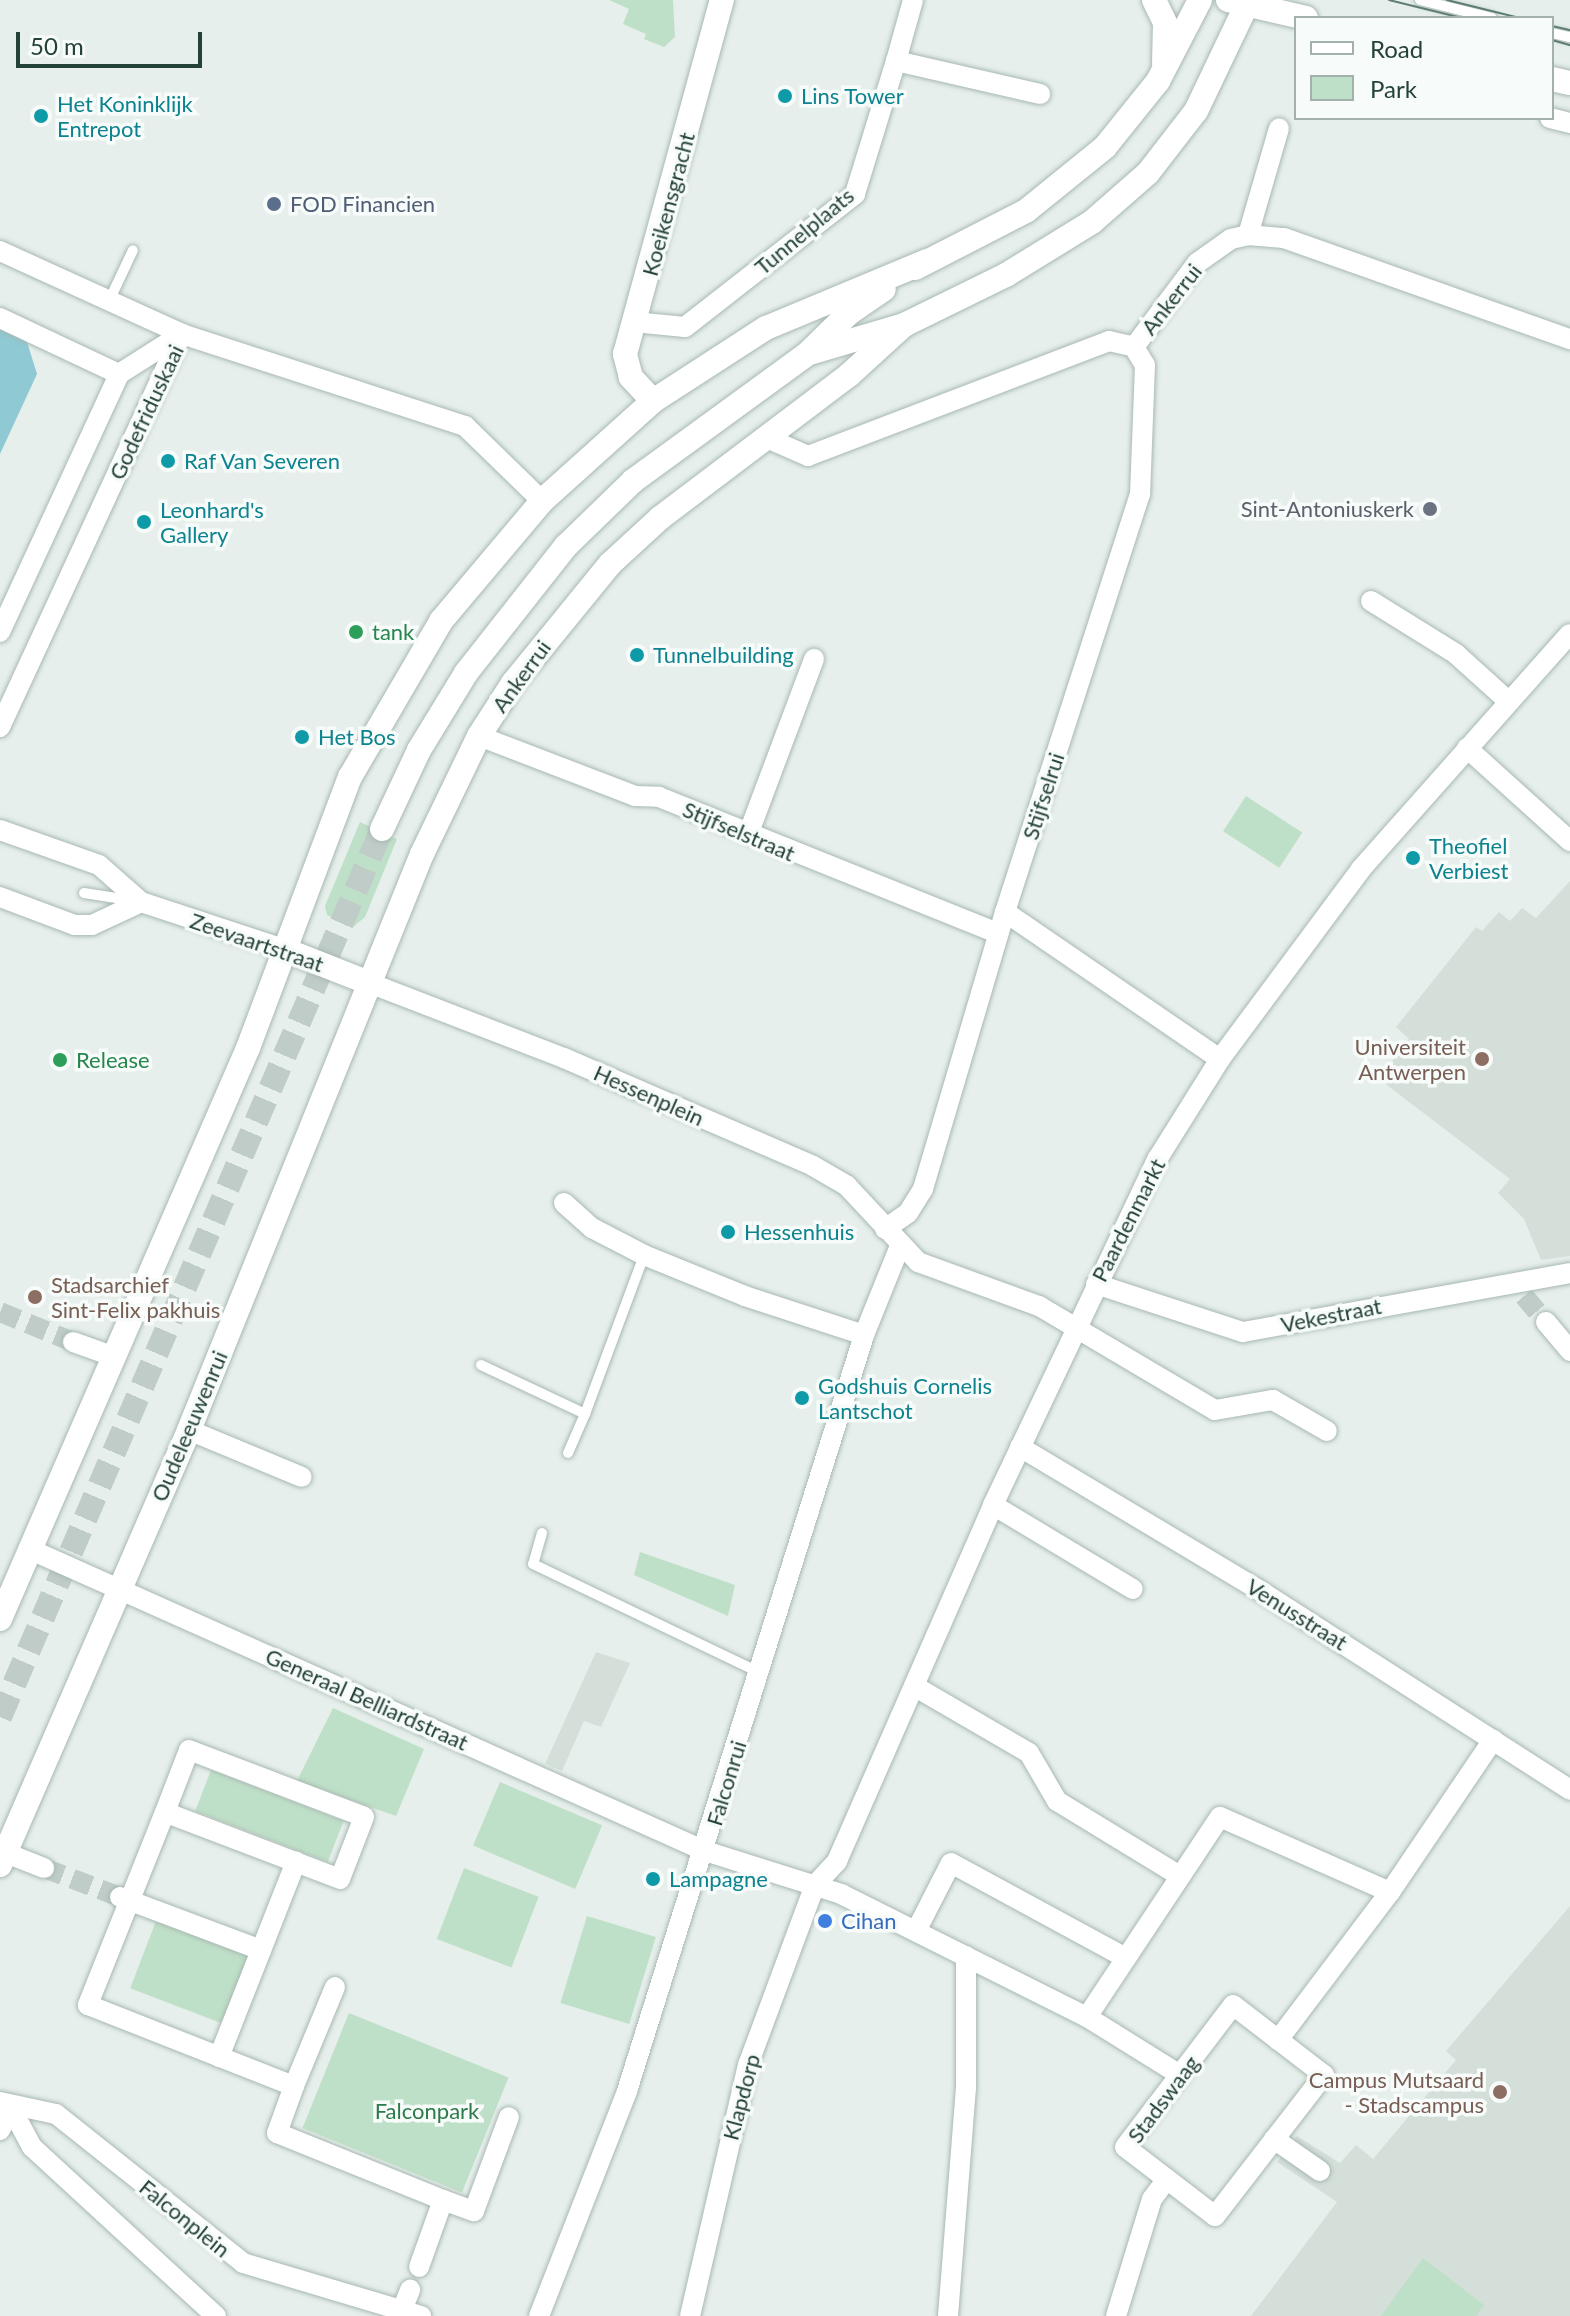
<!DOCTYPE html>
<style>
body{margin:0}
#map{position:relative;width:1570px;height:2316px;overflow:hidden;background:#e6efeb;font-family:Lato,sans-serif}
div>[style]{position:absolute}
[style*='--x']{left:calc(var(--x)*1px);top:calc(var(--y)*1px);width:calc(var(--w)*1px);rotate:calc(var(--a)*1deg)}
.built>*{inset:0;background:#d4dfda}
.green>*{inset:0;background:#bfe0c8;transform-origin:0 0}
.water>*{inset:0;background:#8ec9d4}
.street-tunnel>*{height:20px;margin-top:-10px;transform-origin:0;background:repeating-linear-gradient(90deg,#bfccc8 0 20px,transparent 0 30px)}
.secondary-tunnel>*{height:24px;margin-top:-12px;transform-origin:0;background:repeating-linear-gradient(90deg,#bfccc8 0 24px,transparent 0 36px)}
.roads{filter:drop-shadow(0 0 2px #a8b8b2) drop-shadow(0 0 2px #a8b8b2)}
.lane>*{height:10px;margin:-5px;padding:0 5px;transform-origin:5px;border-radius:5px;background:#fff}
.street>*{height:20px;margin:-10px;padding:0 10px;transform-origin:10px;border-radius:10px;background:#fff}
.secondary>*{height:24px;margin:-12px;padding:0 12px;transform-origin:12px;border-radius:12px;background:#fff}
.tram>*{height:2px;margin:-1px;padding:0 1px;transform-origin:1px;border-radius:1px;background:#5f7d75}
.dots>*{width:22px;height:22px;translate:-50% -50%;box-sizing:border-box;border:4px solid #f7fbf9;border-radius:50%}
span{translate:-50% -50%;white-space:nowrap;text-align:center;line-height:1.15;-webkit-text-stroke:7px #f7fbf9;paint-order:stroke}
.culture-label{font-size:22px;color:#0d838f}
.left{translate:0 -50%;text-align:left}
.service-label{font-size:22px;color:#4e5e75}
.street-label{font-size:22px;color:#24423a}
.worship-label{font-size:22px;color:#5b616d}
.right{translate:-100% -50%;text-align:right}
.leisure-label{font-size:22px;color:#27864d}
.education-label{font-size:22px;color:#785e54}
.shop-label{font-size:22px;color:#366cbe}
.park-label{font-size:22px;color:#2d7a4b}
.legend{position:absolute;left:1294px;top:16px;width:260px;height:104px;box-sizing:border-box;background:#f7fbf9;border:2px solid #a3b1ad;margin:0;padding:10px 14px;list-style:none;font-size:24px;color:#24423a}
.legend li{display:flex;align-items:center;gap:16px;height:40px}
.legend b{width:40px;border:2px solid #a3b1ad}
.scale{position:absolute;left:16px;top:32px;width:186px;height:36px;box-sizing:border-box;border:4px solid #24423a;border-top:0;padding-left:10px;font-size:24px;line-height:28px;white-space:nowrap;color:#24423a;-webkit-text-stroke:6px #f7fbf9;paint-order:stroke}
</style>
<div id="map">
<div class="built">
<div style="clip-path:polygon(1570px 881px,1570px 1256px,1541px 1260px,1524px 1219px,1498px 1193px,1510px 1179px,1379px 1079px,1409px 1039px,1396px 1027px,1476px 927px,1482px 931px,1499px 912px,1510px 921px,1522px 908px,1536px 918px)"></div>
<div style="clip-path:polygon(596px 1652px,630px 1663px,601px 1727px,584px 1721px,562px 1771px,545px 1764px)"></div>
<div style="clip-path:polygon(1570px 1906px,1570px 2316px,1251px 2316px,1337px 2202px,1277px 2162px,1297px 2136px,1340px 2163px,1356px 2145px,1373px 2159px,1456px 2060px,1446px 2051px)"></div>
</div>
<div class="green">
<div style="clip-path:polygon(609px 0,673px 0,675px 37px,664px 47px,644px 39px,646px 34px,623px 24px,629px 9px)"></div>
<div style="left:1246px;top:796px;width:67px;height:42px;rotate:33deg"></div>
<div style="clip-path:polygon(360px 822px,397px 839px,365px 917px,353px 927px,327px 915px,325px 906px)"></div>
<div style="clip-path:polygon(640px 1552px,735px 1585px,728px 1616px,634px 1575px)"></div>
<div style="clip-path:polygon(333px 1708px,424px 1749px,396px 1816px,297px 1781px)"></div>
<div style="left:211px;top:1770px;width:142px;height:44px;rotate:21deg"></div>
<div style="left:500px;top:1782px;width:111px;height:69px;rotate:23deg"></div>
<div style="left:464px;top:1868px;width:80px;height:76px;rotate:21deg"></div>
<div style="left:587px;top:1916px;width:72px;height:91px;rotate:17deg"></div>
<div style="left:156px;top:1921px;width:100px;height:72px;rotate:21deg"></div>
<div style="left:349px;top:2013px;width:172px;height:124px;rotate:22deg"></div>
<div style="clip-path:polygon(1423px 2258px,1484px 2305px,1476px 2316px,1381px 2316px)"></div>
</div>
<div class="water">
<div style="clip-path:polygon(0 329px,27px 342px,37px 374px,0 454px)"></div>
</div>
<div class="street-tunnel">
<div style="--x:1524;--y:1296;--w:34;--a:50"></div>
<div style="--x:0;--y:1312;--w:79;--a:22.3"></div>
<div style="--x:44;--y:1868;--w:81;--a:20.9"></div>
</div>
<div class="secondary-tunnel">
<div style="--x:0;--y:1717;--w:967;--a:-66.72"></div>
</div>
<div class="roads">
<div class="lane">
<div style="--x:1420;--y:0;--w:74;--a:14"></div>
<div style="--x:1552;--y:33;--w:18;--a:13"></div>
<div style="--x:109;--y:301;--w:56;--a:-64.8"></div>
<div style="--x:84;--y:893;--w:52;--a:8.9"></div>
<div style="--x:481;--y:1365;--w:115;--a:25.2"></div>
<div style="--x:585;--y:1414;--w:170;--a:-69.6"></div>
<div style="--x:568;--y:1453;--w:43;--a:-66.4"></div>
<div style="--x:542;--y:1533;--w:32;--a:106"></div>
<div style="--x:533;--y:1564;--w:250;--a:25.6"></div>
</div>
<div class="street">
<div style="--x:896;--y:61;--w:63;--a:-74.4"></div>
<div style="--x:1550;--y:118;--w:21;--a:14"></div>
<div style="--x:1248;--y:235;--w:111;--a:-73.8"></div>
<div style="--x:0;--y:251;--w:200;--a:24.5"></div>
<div style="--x:182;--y:334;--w:298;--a:18"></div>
<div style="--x:465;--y:426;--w:107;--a:44.2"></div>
<div style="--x:0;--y:318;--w:132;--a:25.2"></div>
<div style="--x:634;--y:322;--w:51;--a:5.6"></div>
<div style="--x:685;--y:327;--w:216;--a:-38"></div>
<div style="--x:855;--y:194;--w:139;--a:-72.9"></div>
<div style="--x:896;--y:61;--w:148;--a:12.9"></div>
<div style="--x:1134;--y:347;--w:105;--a:-53.1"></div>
<div style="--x:1197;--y:263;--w:42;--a:-35.2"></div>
<div style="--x:1231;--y:239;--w:17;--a:-13"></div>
<div style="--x:1248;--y:235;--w:36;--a:5"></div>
<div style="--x:1284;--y:238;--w:303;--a:19.5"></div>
<div style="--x:767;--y:438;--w:45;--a:23.7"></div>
<div style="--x:808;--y:456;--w:322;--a:-20.9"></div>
<div style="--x:1109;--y:341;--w:26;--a:13"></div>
<div style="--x:1134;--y:347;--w:21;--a:59"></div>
<div style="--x:1145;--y:365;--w:129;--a:92.2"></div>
<div style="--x:1140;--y:494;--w:439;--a:107.9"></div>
<div style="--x:1005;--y:912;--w:289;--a:106.5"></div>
<div style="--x:923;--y:1189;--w:28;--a:122"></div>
<div style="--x:908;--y:1213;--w:28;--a:145"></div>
<div style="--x:1371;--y:601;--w:100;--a:31.9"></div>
<div style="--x:1456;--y:654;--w:70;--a:42.1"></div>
<div style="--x:0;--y:632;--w:284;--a:-65.2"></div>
<div style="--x:119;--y:374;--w:75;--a:-32.4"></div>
<div style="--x:0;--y:727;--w:433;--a:-65.2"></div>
<div style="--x:479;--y:736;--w:167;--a:21"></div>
<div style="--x:635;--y:796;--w:24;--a:2"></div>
<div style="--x:659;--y:797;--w:365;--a:21.9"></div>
<div style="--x:1467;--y:748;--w:139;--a:42.1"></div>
<div style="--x:0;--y:830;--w:105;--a:19.5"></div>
<div style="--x:99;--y:865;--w:56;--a:41.4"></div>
<div style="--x:141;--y:902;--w:150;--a:18.3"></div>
<div style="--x:749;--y:832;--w:185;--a:-69.4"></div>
<div style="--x:0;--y:897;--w:80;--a:20.5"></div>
<div style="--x:75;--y:925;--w:17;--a:0"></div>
<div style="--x:92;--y:925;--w:54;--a:-25.1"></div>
<div style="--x:1005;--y:912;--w:260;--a:34.4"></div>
<div style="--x:372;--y:984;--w:206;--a:21.1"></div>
<div style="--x:564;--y:1058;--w:271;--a:23.4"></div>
<div style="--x:813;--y:1166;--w:39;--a:30"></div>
<div style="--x:847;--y:1186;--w:104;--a:46.9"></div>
<div style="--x:918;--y:1262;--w:129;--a:20"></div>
<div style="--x:1039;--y:1306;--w:204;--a:30.6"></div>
<div style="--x:1215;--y:1410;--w:59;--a:-9.8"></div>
<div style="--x:1273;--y:1400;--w:62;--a:29.9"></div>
<div style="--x:564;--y:1203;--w:38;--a:42"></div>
<div style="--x:592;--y:1228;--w:59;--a:27.4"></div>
<div style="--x:644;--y:1255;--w:109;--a:22.1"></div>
<div style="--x:745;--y:1296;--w:125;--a:18.1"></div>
<div style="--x:1096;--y:1284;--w:155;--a:18.1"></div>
<div style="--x:1243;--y:1332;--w:332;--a:-10.2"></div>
<div style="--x:1546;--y:1322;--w:38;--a:50"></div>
<div style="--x:73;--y:1342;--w:41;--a:19.7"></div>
<div style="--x:189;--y:1430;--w:122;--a:22.6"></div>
<div style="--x:1020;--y:1447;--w:279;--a:30.9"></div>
<div style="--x:1259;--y:1590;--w:370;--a:32.7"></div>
<div style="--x:993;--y:1505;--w:163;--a:31"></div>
<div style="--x:29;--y:1549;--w:740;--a:24.07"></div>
<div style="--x:705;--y:1851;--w:143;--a:17.5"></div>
<div style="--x:841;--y:1894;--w:275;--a:26.6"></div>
<div style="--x:1087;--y:2017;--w:110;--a:31.9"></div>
<div style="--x:914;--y:1686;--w:133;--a:30.2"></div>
<div style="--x:1029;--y:1753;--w:56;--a:59.7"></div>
<div style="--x:1057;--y:1801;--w:144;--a:31.4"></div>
<div style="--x:189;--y:1750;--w:187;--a:20.9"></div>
<div style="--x:364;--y:1817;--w:66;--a:111.2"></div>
<div style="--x:340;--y:1879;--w:187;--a:-159.1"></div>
<div style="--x:165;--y:1812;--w:66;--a:-68.8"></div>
<div style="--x:165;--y:1812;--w:208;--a:111.8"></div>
<div style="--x:88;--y:2005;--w:221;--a:21.5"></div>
<div style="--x:294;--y:2086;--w:107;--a:-67.5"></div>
<div style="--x:6;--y:1853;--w:41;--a:21.5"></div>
<div style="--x:120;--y:1897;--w:151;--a:20.6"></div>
<div style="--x:916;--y:1931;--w:76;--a:-62.8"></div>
<div style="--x:951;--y:1863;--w:199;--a:28.5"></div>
<div style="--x:1233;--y:2005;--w:115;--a:37.6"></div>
<div style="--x:1324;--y:2075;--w:178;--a:127.7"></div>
<div style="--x:1215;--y:2216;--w:113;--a:-142.5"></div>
<div style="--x:1125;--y:2147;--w:178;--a:-52.7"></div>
<div style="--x:1087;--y:2017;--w:240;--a:-56.4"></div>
<div style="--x:1220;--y:1817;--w:186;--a:23.8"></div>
<div style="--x:1278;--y:2040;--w:186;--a:-52.9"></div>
<div style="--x:1390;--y:1892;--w:184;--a:-55.9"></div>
<div style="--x:219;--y:2057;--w:210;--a:-68.5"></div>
<div style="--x:294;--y:2086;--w:50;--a:109.9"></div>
<div style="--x:277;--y:2133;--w:179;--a:22"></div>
<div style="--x:443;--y:2200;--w:71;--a:109.7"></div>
<div style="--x:0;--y:2102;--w:57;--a:12.1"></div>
<div style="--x:56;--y:2114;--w:239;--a:38.5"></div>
<div style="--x:243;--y:2263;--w:186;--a:16.6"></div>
<div style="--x:11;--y:2108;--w:44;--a:61.7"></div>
<div style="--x:32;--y:2147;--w:250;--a:42.6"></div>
<div style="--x:0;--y:2130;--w:25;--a:-63"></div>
<div style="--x:1274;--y:2139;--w:56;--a:34.8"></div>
<div style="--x:443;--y:2200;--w:33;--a:20"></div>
<div style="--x:474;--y:2211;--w:100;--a:-69.6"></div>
<div style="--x:402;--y:2310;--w:22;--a:-68"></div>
<div style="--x:539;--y:2316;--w:242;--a:-68.6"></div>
<div style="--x:627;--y:2091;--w:792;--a:-72.59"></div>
<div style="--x:864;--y:1335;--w:96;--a:-68"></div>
<div style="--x:690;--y:2316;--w:258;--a:-77"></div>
<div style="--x:748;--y:2065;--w:192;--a:-69.6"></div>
<div style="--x:815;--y:1885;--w:33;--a:-47"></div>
<div style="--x:837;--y:1861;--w:389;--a:-66.3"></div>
<div style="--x:993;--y:1505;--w:384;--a:-64.6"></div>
<div style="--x:1158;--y:1158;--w:117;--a:-57.9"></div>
<div style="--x:1220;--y:1059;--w:237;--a:-53.4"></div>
<div style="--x:1361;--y:869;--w:314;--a:-48.4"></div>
<div style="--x:948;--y:2316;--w:229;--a:-85.5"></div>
<div style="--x:966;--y:2088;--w:132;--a:-90"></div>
<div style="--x:1116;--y:2316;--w:122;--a:-72.9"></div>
<div style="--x:1152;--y:2199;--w:25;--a:-53"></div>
</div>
<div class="secondary">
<div style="--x:1154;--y:0;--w:25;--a:64"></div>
<div style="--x:1165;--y:23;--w:40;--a:91.4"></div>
<div style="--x:1228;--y:0;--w:80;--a:13"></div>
<div style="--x:1552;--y:79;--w:18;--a:13"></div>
<div style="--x:915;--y:268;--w:125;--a:-27.2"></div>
<div style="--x:1026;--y:211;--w:102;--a:-39"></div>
<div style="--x:1105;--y:147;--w:85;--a:-51.2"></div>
<div style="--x:1158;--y:81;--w:91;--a:-62.6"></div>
<div style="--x:813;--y:352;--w:95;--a:-16.5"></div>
<div style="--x:904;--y:325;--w:114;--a:-26.1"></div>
<div style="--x:1006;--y:275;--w:101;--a:-31.6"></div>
<div style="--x:1092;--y:222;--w:74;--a:-41.2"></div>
<div style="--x:1148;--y:173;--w:78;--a:-52.3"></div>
<div style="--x:1196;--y:111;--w:123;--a:-64.5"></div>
<div style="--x:653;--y:401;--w:33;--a:-133"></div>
<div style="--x:631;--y:377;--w:24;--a:-105"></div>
<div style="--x:625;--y:354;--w:367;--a:-74.7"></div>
<div style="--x:382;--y:829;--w:87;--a:-64.9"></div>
<div style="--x:419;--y:750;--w:90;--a:-58.6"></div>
<div style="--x:466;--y:673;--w:162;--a:-51.8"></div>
<div style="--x:566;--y:546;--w:93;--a:-44.1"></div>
<div style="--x:633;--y:481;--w:215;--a:-36.1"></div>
<div style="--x:807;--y:354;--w:59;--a:-44.3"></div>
<div style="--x:849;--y:313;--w:42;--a:-34.4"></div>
<div style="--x:283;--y:949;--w:96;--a:21.5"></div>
<div style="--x:0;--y:1619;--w:623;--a:-66.52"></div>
<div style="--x:248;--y:1048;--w:290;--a:-69.4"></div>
<div style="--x:350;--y:777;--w:181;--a:-59.7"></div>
<div style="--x:441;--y:621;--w:157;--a:-49.9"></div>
<div style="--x:542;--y:501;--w:149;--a:-42"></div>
<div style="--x:653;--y:401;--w:135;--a:-32.9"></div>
<div style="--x:766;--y:328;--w:174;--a:-22.6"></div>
<div style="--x:0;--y:1865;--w:474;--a:-66.5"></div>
<div style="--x:189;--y:1430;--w:621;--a:-67.98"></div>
<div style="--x:422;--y:854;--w:131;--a:-64.2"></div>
<div style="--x:479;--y:736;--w:63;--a:-57.3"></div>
<div style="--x:513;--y:683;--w:154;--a:-50.8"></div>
<div style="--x:610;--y:564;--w:68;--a:-42.6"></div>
<div style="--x:660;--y:518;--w:237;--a:-37.1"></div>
<div style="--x:849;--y:375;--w:74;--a:-42.3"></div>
</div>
</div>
<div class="tram">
<div style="--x:1389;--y:0;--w:75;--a:13.9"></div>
<div style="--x:1447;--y:0;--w:75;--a:13.9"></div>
<div style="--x:1552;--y:26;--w:18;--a:13"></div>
<div style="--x:1552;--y:40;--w:19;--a:16"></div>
</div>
<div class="dots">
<div style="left:785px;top:96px;background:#0f9aa8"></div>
<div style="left:41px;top:116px;background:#0f9aa8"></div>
<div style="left:274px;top:204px;background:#5c6f8a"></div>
<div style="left:168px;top:461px;background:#0f9aa8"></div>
<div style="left:1430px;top:509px;background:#6b7280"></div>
<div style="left:144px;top:522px;background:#0f9aa8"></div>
<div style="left:356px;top:632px;background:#2e9e5b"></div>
<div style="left:637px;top:655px;background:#0f9aa8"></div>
<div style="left:302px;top:737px;background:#0f9aa8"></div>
<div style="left:1413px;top:858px;background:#0f9aa8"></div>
<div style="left:1482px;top:1059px;background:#8d6e63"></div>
<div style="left:60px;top:1060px;background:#2e9e5b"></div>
<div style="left:728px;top:1232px;background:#0f9aa8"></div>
<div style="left:35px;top:1297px;background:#8d6e63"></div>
<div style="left:802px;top:1398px;background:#0f9aa8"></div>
<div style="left:653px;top:1879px;background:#0f9aa8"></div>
<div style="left:825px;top:1921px;background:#3f7fe0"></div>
<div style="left:1500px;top:2092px;background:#8d6e63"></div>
</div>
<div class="culture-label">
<span class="left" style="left:801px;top:96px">Lins Tower</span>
<span class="left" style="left:57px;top:116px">Het Koninklijk<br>Entrepot</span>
<span class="left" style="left:184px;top:461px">Raf Van Severen</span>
<span class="left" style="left:160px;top:522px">Leonhard's<br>Gallery</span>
<span class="left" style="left:653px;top:655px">Tunnelbuilding</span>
<span class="left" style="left:318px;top:737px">Het Bos</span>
<span class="left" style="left:1429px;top:858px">Theofiel<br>Verbiest</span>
<span class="left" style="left:744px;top:1232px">Hessenhuis</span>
<span class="left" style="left:818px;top:1398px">Godshuis Cornelis<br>Lantschot</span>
<span class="left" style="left:669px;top:1879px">Lampagne</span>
</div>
<div class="service-label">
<span class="left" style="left:290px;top:204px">FOD Financien</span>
</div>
<div class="street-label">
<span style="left:668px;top:204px;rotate:-75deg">Koeikensgracht</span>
<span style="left:804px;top:231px;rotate:-40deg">Tunnelplaats</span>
<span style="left:1171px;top:299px;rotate:-52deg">Ankerrui</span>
<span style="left:146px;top:412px;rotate:-65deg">Godefriduskaai</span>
<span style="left:521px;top:676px;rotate:-54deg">Ankerrui</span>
<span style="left:1043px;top:796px;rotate:-72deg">Stijfselrui</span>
<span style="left:739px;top:831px;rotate:23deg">Stijfselstraat</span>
<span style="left:257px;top:942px;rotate:19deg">Zeevaartstraat</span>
<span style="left:649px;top:1095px;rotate:24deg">Hessenplein</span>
<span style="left:1128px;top:1220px;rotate:-63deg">Paardenmarkt</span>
<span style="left:1331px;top:1315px;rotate:-11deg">Vekestraat</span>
<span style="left:189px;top:1426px;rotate:-67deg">Oudeleeuwenrui</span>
<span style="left:1297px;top:1614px;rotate:32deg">Venusstraat</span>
<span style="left:367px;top:1699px;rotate:24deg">Generaal Belliardstraat</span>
<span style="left:726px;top:1783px;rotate:-73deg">Falconrui</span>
<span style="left:741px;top:2097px;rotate:-75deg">Klapdorp</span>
<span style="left:1163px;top:2099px;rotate:-53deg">Stadswaag</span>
<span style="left:185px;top:2218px;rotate:39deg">Falconplein</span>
</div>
<div class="worship-label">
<span class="right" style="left:1414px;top:509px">Sint-Antoniuskerk</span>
</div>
<div class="leisure-label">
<span class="left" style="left:372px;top:632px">tank</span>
<span class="left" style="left:76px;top:1060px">Release</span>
</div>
<div class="education-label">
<span class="right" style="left:1466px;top:1059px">Universiteit<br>Antwerpen</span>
<span class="left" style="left:51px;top:1297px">Stadsarchief<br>Sint-Felix pakhuis</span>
<span class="right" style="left:1484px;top:2092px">Campus Mutsaard<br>- Stadscampus</span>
</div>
<div class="shop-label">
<span class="left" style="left:841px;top:1921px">Cihan</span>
</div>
<div class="park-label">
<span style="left:427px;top:2111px">Falconpark</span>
</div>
<ul class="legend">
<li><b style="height:10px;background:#fff"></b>Road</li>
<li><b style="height:22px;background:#bfe0c8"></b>Park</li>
</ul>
<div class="scale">50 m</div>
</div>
